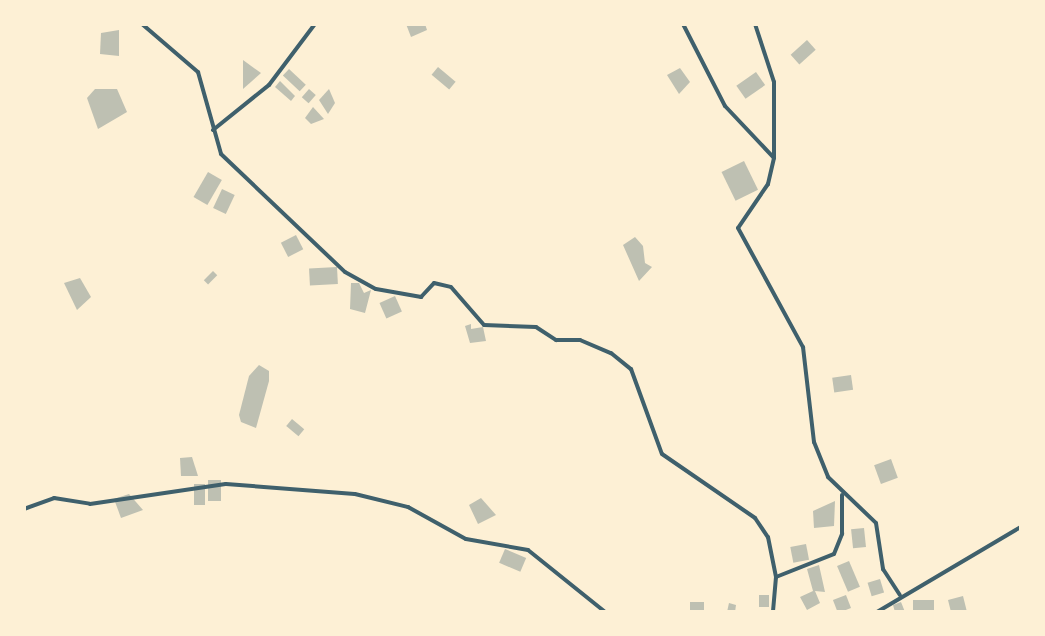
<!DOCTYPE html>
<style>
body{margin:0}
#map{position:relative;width:1045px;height:636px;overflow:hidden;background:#fdf0d5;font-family:"DM Sans",sans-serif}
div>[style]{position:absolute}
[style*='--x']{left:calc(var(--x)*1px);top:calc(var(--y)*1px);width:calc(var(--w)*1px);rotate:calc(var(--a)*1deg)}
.building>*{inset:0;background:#bec0b2;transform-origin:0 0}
.minor>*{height:4px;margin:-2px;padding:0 2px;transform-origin:2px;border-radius:2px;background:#3f606c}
span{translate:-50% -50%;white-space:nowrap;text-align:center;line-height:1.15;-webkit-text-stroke:5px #fdf0d5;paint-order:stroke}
.frame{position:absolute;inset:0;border:26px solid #fdf0d5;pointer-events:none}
</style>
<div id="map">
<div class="building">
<div style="clip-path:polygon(406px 24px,425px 24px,427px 30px,411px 37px)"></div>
<div style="clip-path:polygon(119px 30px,119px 56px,100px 54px,101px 33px)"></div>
<div style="left:807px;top:40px;width:13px;height:22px;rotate:48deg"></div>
<div style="clip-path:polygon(243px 60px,261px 73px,243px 89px)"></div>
<div style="left:438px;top:67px;width:23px;height:10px;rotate:40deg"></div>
<div style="clip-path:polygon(680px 68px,690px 82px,679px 94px,667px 75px)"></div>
<div style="left:289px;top:69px;width:23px;height:9px;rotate:43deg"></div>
<div style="left:756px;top:72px;width:16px;height:24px;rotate:55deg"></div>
<div style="clip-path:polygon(280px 81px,295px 96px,291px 101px,275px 87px)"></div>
<div style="clip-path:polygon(95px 89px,117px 89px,127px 112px,98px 129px,87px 98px)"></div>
<div style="left:309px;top:89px;width:9px;height:11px;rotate:41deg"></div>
<div style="clip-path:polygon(329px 89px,335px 103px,328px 114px,319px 100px)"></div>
<div style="clip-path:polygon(313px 107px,324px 119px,311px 124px,305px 118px)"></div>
<div style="left:744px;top:161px;width:32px;height:25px;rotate:64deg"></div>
<div style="left:208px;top:172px;width:16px;height:29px;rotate:30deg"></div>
<div style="left:222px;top:189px;width:14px;height:21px;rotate:25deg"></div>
<div style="left:296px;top:235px;width:16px;height:17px;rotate:63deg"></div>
<div style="clip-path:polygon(635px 237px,643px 246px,645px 263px,652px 267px,639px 281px,623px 245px)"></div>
<div style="left:337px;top:267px;width:17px;height:28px;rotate:87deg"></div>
<div style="left:213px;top:271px;width:6px;height:13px;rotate:45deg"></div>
<div style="clip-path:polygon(80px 278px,91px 297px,77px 310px,64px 283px)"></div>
<div style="clip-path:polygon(351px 283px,359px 283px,364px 293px,371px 290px,365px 313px,350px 309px)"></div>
<div style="left:395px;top:296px;width:17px;height:17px;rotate:66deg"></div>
<div style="clip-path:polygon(471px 324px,471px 329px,483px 327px,486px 341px,470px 343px,465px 326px)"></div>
<div style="clip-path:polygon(259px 365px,269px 371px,269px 381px,256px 428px,241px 422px,239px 415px,249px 376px)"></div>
<div style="left:851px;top:375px;width:15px;height:19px;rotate:82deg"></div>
<div style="left:292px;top:419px;width:16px;height:9px;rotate:40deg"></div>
<div style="clip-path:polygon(192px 457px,198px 476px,181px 476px,180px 458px)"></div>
<div style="left:891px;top:459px;width:20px;height:18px;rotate:70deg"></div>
<div style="left:208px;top:480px;width:13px;height:21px"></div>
<div style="left:194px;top:484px;width:11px;height:21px"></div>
<div style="clip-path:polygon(129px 494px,143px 510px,121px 518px,114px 499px)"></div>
<div style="clip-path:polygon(481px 498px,496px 515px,478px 524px,469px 505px)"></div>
<div style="clip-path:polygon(835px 501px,834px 526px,814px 528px,813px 511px)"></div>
<div style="left:864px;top:528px;width:19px;height:13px;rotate:84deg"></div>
<div style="left:806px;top:544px;width:16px;height:16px;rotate:79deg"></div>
<div style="left:505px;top:549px;width:23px;height:15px;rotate:23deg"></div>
<div style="left:849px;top:561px;width:28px;height:13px;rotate:67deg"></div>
<div style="clip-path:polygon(819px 565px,825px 592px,815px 591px,820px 603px,807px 610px,800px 597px,813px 591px,807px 569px)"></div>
<div style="left:880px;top:579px;width:14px;height:13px;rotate:73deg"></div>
<div style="left:759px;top:595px;width:10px;height:12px"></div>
<div style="left:846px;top:595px;width:14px;height:14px;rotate:69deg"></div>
<div style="clip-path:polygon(963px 596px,967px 612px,951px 612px,948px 600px)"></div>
<div style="left:934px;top:600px;width:12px;height:21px;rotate:90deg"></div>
<div style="left:690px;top:602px;width:14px;height:9px"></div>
<div style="clip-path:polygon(901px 602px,905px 612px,895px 612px,893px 605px)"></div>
<div style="clip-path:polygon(729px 603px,736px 605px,735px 612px,727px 612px)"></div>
</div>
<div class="minor">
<div style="--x:142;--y:24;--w:74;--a:40.6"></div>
<div style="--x:198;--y:72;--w:85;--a:74.3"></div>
<div style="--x:221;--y:154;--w:171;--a:43.6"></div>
<div style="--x:345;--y:272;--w:35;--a:29"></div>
<div style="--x:376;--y:289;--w:46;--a:10.1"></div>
<div style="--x:421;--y:297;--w:19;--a:-47"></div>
<div style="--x:434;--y:283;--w:17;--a:13"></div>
<div style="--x:451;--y:287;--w:50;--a:49"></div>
<div style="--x:484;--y:325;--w:52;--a:2.2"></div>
<div style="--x:536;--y:327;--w:24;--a:33"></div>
<div style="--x:556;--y:340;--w:24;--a:0"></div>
<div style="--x:580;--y:340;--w:34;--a:23"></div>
<div style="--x:611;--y:353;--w:26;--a:39"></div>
<div style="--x:631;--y:369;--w:90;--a:70"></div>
<div style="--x:662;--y:454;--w:113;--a:34.5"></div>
<div style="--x:755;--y:518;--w:23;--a:56"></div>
<div style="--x:768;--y:537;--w:41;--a:78.7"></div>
<div style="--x:776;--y:577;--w:35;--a:95"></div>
<div style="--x:683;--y:24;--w:92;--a:62.9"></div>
<div style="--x:725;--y:106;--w:71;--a:46.7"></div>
<div style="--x:755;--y:24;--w:61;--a:71.9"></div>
<div style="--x:774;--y:82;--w:76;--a:90"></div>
<div style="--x:774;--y:158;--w:27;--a:103"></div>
<div style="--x:768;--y:184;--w:53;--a:124.3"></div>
<div style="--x:738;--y:228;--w:136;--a:61.4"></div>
<div style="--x:803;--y:347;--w:96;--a:83.4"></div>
<div style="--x:814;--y:442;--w:38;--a:68"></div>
<div style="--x:828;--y:477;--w:66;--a:43.8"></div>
<div style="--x:876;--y:523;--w:47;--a:81.3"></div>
<div style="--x:883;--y:569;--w:31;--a:57"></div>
<div style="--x:213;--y:130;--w:72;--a:-38.8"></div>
<div style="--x:269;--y:85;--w:76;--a:-53"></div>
<div style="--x:24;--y:509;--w:32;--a:-20"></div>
<div style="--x:54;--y:498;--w:36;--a:9"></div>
<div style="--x:90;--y:504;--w:137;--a:-8.4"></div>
<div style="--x:226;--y:484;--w:129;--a:4.4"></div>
<div style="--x:355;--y:494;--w:55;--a:13.8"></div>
<div style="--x:408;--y:507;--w:66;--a:28.9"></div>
<div style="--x:466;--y:539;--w:63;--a:10.1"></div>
<div style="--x:528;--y:550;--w:99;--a:38.8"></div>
<div style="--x:776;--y:577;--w:62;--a:-21.6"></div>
<div style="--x:834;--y:554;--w:22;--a:-68"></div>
<div style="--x:842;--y:534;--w:39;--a:-90"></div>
<div style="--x:877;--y:612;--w:167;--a:-30.6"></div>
</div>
<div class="frame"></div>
</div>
